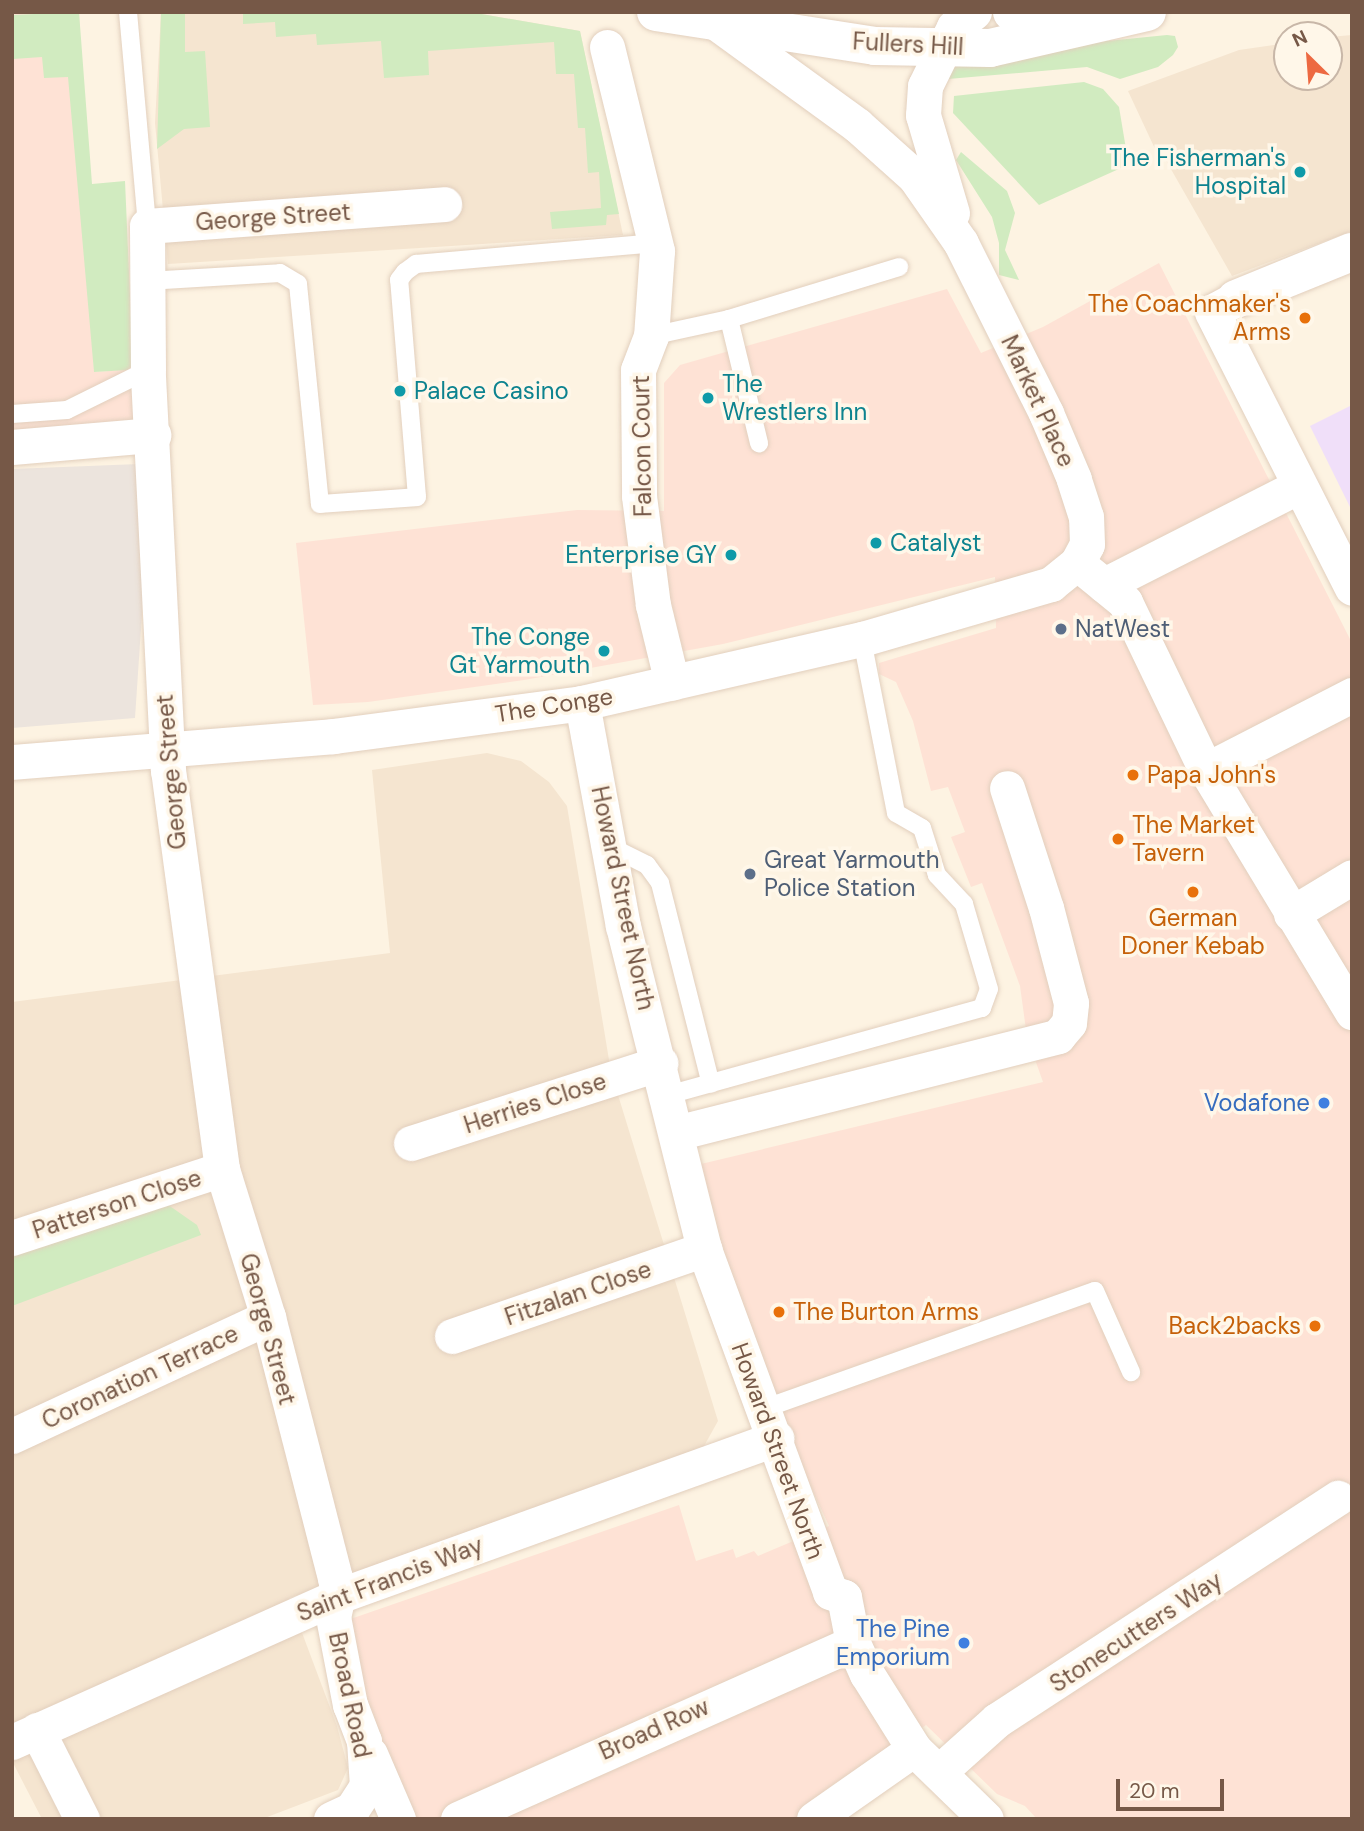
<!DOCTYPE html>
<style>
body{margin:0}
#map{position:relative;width:1364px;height:1831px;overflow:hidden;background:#fdf3e2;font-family:"DM Sans",sans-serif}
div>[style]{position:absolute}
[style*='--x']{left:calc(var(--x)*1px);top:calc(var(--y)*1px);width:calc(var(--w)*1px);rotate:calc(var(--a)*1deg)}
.residential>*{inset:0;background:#f5e5d0}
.commercial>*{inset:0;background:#fee2d5}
.industrial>*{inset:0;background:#ece4dd}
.education>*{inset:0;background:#f0dff9}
.green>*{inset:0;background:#d1ebc0}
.roads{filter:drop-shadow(0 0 2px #e2cfbd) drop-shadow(0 0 2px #e2cfbd)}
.lane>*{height:18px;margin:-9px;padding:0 9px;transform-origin:9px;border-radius:9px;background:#fff}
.street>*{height:35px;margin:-17.5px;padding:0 17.5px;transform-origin:17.5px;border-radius:17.5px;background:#fff}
.secondary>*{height:38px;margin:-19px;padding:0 19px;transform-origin:19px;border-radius:19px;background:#fff}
.dots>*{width:19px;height:19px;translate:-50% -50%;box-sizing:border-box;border:4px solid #fff7e9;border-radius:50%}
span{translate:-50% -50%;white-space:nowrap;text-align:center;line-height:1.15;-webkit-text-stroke:7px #fff7e9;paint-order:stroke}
.street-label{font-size:24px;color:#765847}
.culture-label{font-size:24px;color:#0d838f}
.right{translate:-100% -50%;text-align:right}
.left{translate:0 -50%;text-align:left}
.food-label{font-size:24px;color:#c56008}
.service-label{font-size:24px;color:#4e5e75}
.shop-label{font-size:24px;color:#366cbe}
.frame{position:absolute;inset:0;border:14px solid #765847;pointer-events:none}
.north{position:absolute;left:1273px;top:21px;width:70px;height:70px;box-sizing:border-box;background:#fff7e9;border:2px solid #c8b7a8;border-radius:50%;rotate:335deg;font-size:19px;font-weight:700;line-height:28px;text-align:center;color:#765847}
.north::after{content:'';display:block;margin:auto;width:24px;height:32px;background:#ed6941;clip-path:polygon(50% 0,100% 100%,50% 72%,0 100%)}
.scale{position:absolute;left:1116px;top:1779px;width:108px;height:32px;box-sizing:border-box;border:4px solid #765847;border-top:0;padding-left:9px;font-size:21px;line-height:24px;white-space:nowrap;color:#765847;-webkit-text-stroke:5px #fff7e9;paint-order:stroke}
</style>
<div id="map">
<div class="residential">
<div style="clip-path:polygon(161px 12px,470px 12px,580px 31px,623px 235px,168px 264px,155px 123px)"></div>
<div style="clip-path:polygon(1352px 35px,1352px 231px,1232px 276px,1160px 150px,1156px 151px,1128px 91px,1239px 50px,1287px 43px,1287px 77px,1329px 77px,1329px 37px)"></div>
<div style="clip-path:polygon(487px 753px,521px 761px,549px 782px,567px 806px,611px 1072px,718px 1421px,699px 1455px,289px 1598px,337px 1726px,348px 1768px,338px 1790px,262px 1819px,42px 1819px,12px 1761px,12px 1002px,390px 953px,372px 770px)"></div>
</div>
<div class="commercial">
<div style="clip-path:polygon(12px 12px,79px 12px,94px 372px,138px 369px,140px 440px,12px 449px)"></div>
<div style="clip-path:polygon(1159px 263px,1352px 643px,1352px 1819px,1037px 1819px,1025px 1806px,997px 1794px,926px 1725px,798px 1819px,402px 1819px,339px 1623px,679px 1505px,696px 1561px,733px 1549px,736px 1558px,754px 1551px,758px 1556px,829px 1526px,803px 1470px,693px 1172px,701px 1164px,1043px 1082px,1027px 1037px,1020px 986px,982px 883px,971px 887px,951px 837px,965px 832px,948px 787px,931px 791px,913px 721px,896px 682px,879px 674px,879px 663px,996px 628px,995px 577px,723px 644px,524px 680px,368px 702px,313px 705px,296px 543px,577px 510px,664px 511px,664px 383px,680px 365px,947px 289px,981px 353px,1043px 327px)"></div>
</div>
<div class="industrial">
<div style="clip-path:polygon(139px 464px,145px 569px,135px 718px,12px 728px,12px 469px)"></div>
</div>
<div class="education">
<div style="clip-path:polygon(1352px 405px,1352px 511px,1310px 426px)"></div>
</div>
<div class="green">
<div style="clip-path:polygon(79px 12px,92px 184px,125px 181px,133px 364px,128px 370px,94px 372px,68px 77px,44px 78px,42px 57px,13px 59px,12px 15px)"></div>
<div style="clip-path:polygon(161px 12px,185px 12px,185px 52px,205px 51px,210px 127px,184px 129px,157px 149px)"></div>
<div style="clip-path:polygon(243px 12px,470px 12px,580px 31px,619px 214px,607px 215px,606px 225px,552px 229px,550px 212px,601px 208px,599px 172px,588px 173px,585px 128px,578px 128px,574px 74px,556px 74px,554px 42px,428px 51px,429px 75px,384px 78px,381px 41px,317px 45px,316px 34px,276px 37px,275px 22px,243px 24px)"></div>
<div style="clip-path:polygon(1167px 35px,1175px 36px,1178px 47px,1173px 55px,1158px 67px,1120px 79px,1087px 67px,948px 79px,957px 56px)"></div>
<div style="clip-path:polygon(1084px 82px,1103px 89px,1119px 107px,1127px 155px,1121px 168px,1039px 205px,953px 113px,954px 96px)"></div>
<div style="clip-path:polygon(961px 152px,1007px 191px,1015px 213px,1005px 250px,1019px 280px,999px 275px,999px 243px,992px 217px,956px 160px)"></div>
<div style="clip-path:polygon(164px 1202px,197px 1225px,201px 1235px,12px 1306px,12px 1251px)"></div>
</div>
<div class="roads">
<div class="lane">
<div style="--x:128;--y:12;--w:215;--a:84.9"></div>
<div style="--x:147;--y:281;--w:133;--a:-3.4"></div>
<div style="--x:280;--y:273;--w:21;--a:31"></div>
<div style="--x:298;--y:284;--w:221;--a:84.3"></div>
<div style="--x:320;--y:504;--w:97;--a:-4.1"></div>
<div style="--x:417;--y:497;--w:218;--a:-94.7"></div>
<div style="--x:399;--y:280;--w:10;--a:-53"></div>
<div style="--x:405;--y:272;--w:14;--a:-36"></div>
<div style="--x:416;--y:264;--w:241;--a:-5"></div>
<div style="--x:729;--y:319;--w:128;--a:76.4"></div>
<div style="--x:651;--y:336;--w:80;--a:-12.3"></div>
<div style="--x:729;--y:319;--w:178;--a:-17"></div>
<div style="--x:12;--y:414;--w:55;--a:-4.2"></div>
<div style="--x:67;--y:410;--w:90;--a:-26.3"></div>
<div style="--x:611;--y:847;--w:40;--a:26.6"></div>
<div style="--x:647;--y:865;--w:22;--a:54"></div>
<div style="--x:660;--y:883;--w:207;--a:75.8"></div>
<div style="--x:668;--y:1095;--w:326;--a:-15.5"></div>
<div style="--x:982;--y:1008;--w:20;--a:-70"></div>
<div style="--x:989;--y:989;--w:89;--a:-106.4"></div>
<div style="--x:964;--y:904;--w:40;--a:-133"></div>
<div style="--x:937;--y:875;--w:49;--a:-107.7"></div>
<div style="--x:922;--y:828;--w:30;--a:-150"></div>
<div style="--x:896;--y:813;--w:177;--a:-101.1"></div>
<div style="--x:763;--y:1409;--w:352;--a:-19.6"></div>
<div style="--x:1095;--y:1291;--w:89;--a:66"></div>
</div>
<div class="street">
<div style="--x:607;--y:47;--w:210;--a:76.2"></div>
<div style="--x:657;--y:251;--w:85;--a:94"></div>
<div style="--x:651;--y:336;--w:36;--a:111"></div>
<div style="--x:638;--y:370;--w:126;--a:89.5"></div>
<div style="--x:639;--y:496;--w:110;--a:82.7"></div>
<div style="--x:653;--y:605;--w:80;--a:76.3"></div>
<div style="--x:952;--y:213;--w:102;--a:-106.5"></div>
<div style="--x:923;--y:115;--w:29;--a:-86"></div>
<div style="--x:925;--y:86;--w:66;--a:-63.8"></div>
<div style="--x:954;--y:27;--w:25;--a:-37"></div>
<div style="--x:1236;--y:299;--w:27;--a:152"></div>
<div style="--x:1212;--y:312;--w:309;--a:63.1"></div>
<div style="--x:12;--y:447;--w:142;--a:-4.9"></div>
<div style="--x:1077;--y:563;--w:62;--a:39.1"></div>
<div style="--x:1125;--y:602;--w:187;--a:64.3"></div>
<div style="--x:1206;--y:770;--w:283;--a:58.9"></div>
<div style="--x:1104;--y:585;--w:219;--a:-26.9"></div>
<div style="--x:582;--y:703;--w:227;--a:79.6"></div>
<div style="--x:623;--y:926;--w:333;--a:75.9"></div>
<div style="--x:704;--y:1249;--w:365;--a:69.8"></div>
<div style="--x:830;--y:1592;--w:15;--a:20"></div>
<div style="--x:844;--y:1597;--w:47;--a:78.9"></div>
<div style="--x:853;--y:1643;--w:34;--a:66"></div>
<div style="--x:867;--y:1674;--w:89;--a:57.9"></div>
<div style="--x:914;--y:1749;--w:100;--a:44.2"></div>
<div style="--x:12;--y:762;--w:322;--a:-4.6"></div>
<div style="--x:333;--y:736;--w:251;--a:-7.5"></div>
<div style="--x:582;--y:703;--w:287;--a:-12.9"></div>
<div style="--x:862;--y:639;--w:197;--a:-16.2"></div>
<div style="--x:1051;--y:584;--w:33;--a:-39"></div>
<div style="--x:1077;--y:563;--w:21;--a:-62"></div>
<div style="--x:1087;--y:544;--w:27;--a:-92"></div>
<div style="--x:1086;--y:517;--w:40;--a:-108"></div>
<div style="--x:1074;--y:479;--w:72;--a:-113"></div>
<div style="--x:1046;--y:413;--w:190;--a:-116.6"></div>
<div style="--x:961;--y:243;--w:80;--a:-124.9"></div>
<div style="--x:915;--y:177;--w:78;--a:-138.1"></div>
<div style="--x:857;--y:125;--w:175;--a:-144"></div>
<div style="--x:1206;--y:770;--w:164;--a:-27.2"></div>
<div style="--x:1291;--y:914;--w:71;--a:-31.2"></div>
<div style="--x:676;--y:1133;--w:394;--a:-14.2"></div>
<div style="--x:1058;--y:1036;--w:17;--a:-50"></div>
<div style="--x:1069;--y:1023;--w:20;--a:-84"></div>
<div style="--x:1071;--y:1003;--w:98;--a:-104.7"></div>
<div style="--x:1046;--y:908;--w:126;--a:-108"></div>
<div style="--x:411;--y:1143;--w:262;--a:-17.8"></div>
<div style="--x:12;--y:1238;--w:221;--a:-18.2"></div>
<div style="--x:452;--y:1336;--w:267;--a:-19"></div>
<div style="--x:12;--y:1436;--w:282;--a:-24.9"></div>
<div style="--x:37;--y:1730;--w:100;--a:63.2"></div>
<div style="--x:12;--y:1742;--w:357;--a:-24.1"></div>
<div style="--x:338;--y:1596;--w:466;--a:-19.8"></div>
<div style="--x:370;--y:1754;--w:71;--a:66.7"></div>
<div style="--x:939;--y:1772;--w:78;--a:-41.9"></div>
<div style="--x:997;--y:1720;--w:407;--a:-33.1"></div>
<div style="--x:331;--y:1819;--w:23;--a:-25"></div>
<div style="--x:352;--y:1809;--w:27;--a:-57"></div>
<div style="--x:367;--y:1786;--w:45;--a:-93.8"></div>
<div style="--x:364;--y:1741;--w:39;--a:-111"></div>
<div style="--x:350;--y:1705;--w:90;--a:-100.9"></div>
<div style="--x:333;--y:1617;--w:22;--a:-77"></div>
<div style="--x:338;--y:1596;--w:18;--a:-99"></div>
<div style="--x:335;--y:1578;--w:269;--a:-104.4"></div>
<div style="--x:268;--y:1317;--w:155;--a:-107.3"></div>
<div style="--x:222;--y:1169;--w:402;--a:-97.7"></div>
<div style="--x:168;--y:771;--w:401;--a:-92.9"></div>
<div style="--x:148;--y:370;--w:144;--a:-90.4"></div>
<div style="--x:147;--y:226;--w:298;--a:-4.2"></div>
<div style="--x:458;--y:1819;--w:432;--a:-24"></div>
<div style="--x:814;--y:1819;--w:122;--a:-35"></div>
</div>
<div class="secondary">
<div style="--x:656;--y:12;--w:222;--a:8.8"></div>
<div style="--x:875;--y:46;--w:115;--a:1"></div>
<div style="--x:990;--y:48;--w:161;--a:-12.9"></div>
<div style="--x:1012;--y:12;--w:58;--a:9"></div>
<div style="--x:1236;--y:299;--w:125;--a:-22.1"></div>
</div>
</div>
<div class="dots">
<div style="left:1300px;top:172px;background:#0f9aa8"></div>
<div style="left:1305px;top:318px;background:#e8710a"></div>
<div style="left:400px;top:391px;background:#0f9aa8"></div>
<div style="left:708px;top:398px;background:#0f9aa8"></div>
<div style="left:876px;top:543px;background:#0f9aa8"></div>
<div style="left:731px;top:555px;background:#0f9aa8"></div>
<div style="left:1061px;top:629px;background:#5c6f8a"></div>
<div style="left:604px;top:651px;background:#0f9aa8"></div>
<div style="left:1133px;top:775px;background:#e8710a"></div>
<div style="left:1118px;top:839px;background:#e8710a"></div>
<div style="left:750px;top:874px;background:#5c6f8a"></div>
<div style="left:1193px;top:892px;background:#e8710a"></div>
<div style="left:1324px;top:1103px;background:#3f7fe0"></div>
<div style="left:779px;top:1312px;background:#e8710a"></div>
<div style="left:1315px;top:1326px;background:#e8710a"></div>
<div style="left:964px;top:1643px;background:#3f7fe0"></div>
</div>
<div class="street-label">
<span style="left:908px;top:44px;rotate:3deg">Fullers Hill</span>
<span style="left:273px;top:217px;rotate:-4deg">George Street</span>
<span style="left:1038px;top:401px;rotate:65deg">Market Place</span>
<span style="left:642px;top:446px;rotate:-91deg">Falcon Court</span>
<span style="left:554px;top:705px;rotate:-9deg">The Conge</span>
<span style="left:171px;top:772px;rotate:-95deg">George Street</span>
<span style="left:623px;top:898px;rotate:78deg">Howard Street North</span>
<span style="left:535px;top:1103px;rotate:-18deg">Herries Close</span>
<span style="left:117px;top:1204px;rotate:-18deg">Patterson Close</span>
<span style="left:578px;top:1293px;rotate:-19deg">Fitzalan Close</span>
<span style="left:268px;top:1329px;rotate:75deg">George Street</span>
<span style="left:140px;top:1377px;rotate:-25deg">Coronation Terrace</span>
<span style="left:778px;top:1451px;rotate:70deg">Howard Street North</span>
<span style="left:390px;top:1579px;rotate:-21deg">Saint Francis Way</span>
<span style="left:1136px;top:1632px;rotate:-33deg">Stonecutters Way</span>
<span style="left:350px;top:1695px;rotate:78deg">Broad Road</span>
<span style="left:654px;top:1729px;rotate:-24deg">Broad Row</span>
</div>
<div class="culture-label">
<span class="right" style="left:1286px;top:172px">The Fisherman's<br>Hospital</span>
<span class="left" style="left:722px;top:398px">The<br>Wrestlers Inn</span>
<span class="left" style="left:414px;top:391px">Palace Casino</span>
<span class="left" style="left:890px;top:543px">Catalyst</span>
<span class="right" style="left:717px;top:555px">Enterprise GY</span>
<span class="right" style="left:590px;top:651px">The Conge<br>Gt Yarmouth</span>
</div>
<div class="food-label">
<span class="right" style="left:1291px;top:318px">The Coachmaker's<br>Arms</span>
<span class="left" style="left:1147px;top:775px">Papa John's</span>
<span class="left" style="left:1132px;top:839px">The Market<br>Tavern</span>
<span style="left:1193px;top:932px">German<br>Doner Kebab</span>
<span class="left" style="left:793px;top:1312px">The Burton Arms</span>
<span class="right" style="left:1301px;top:1326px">Back2backs</span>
</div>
<div class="service-label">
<span class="left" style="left:1075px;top:629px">NatWest</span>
<span class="left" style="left:764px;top:874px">Great Yarmouth<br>Police Station</span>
</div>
<div class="shop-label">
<span class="right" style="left:1310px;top:1103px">Vodafone</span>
<span class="right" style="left:950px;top:1643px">The Pine<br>Emporium</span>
</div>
<div class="frame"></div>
<div class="north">N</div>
<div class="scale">20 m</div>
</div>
